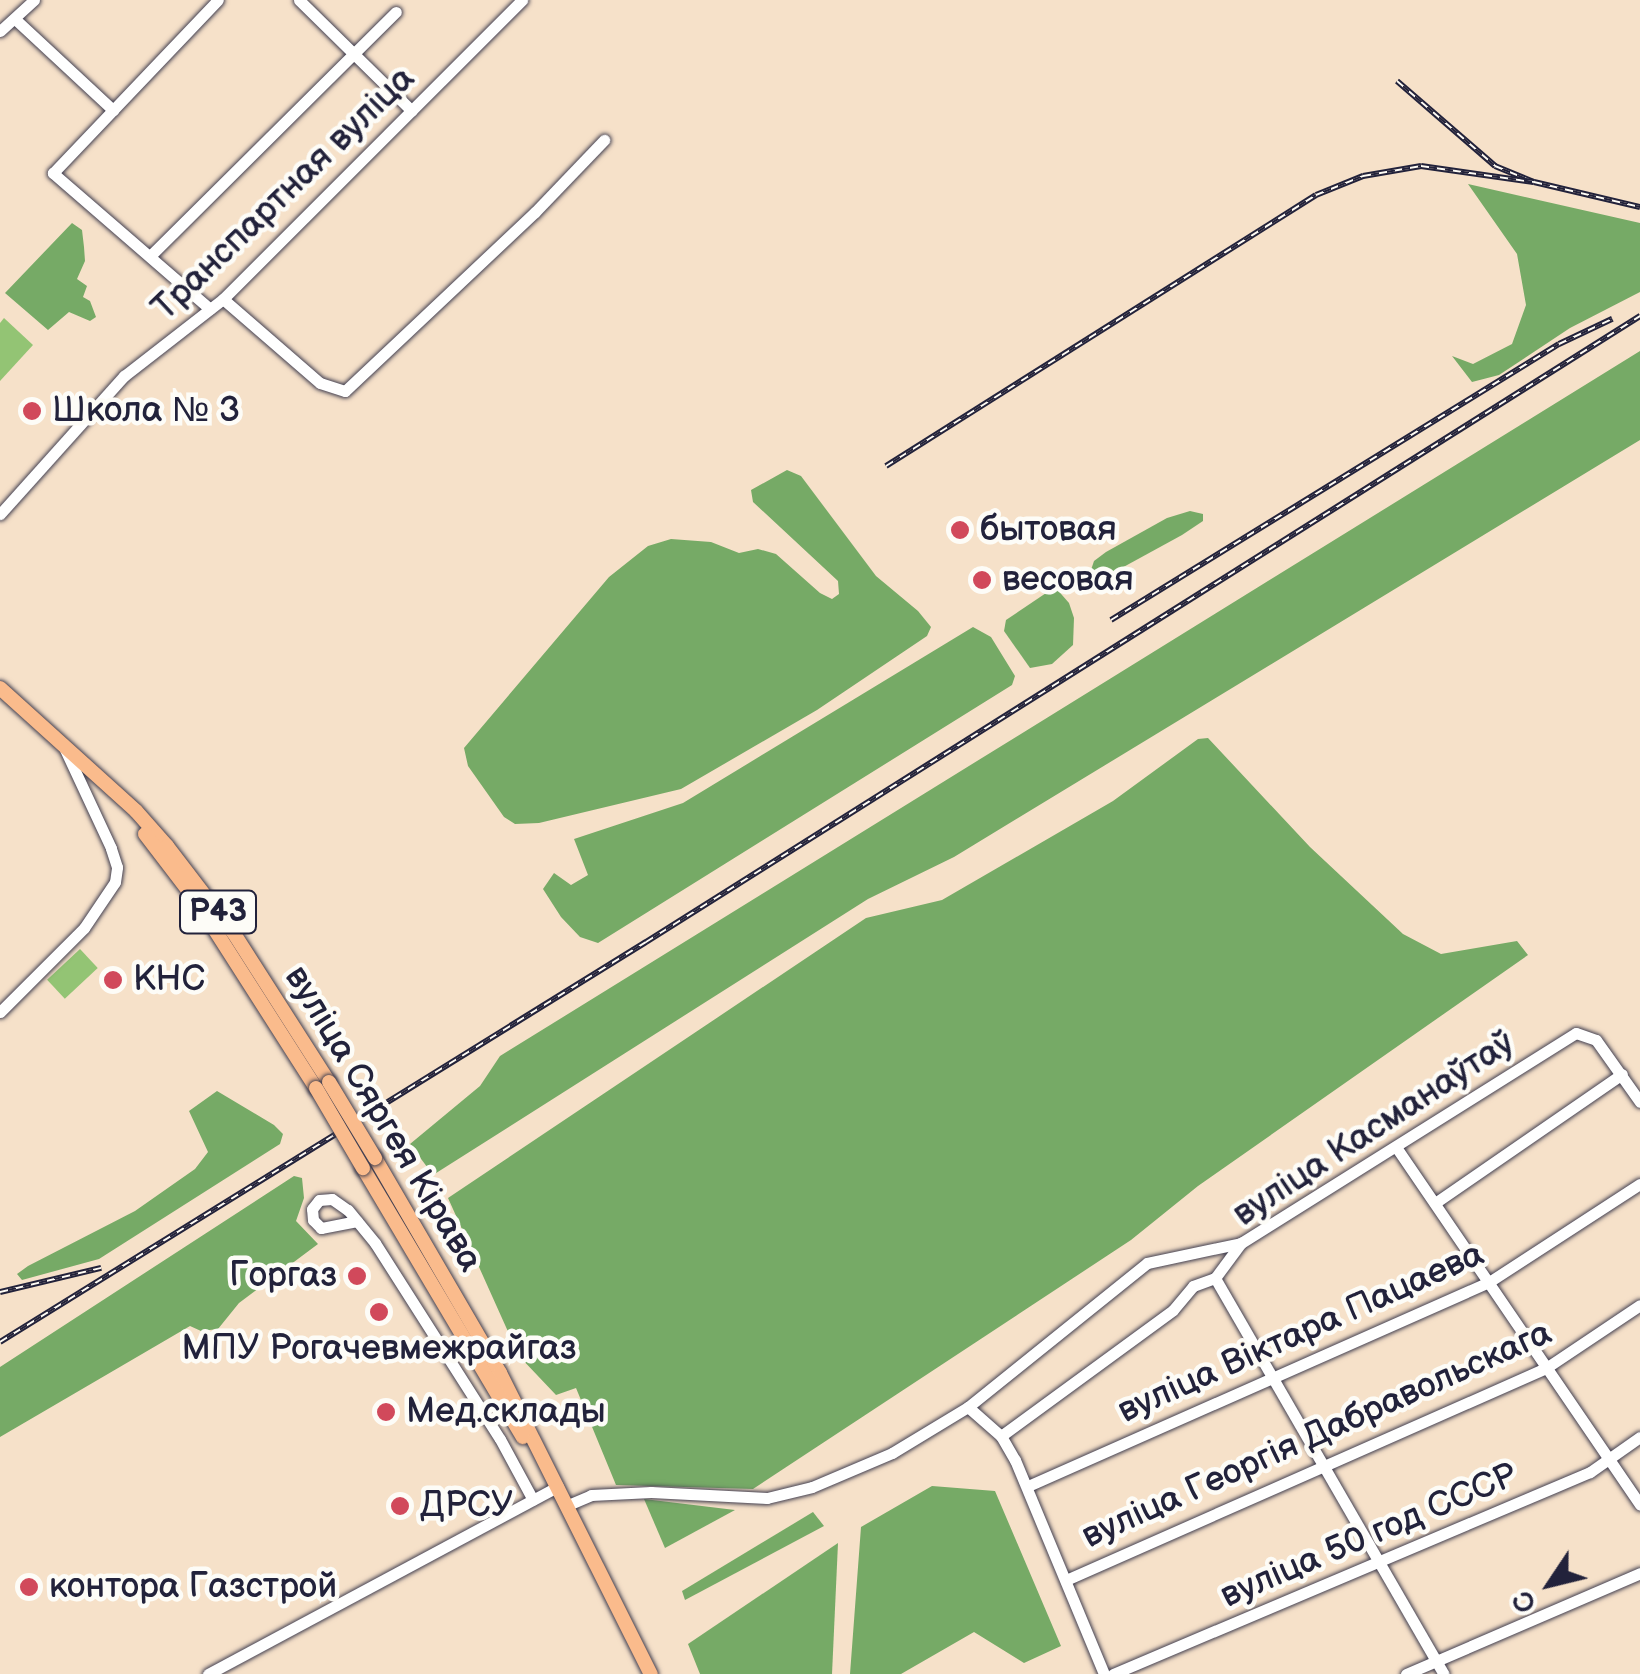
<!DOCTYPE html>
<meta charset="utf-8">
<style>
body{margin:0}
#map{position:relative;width:1640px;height:1674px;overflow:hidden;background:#f6e1c9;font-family:"Balsamiq Sans",sans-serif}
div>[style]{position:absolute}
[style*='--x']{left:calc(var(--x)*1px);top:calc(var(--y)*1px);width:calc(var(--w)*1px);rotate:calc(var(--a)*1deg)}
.green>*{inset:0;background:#93c474;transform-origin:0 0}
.forest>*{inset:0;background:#76aa66}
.roads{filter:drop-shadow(0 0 2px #423f50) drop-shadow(0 0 2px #423f50)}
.minor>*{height:11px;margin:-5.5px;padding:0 5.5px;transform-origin:5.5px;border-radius:5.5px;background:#fff}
.major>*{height:14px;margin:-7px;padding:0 7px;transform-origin:7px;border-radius:7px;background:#fabb8c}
.rail>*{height:6px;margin-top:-3px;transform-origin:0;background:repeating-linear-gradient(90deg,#fdfcf7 0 8px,#22223b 0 16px);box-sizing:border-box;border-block:2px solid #22223b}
.bridges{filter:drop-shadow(0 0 2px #423f50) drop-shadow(0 0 2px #423f50)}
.major-bridge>*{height:14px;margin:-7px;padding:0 7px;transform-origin:7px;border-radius:7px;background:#fabb8c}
.dots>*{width:28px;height:28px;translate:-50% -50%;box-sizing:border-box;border:5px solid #fdfcf7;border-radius:50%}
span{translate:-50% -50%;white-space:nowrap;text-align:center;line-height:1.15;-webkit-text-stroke:9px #fdfcf7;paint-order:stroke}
.shield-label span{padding:2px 8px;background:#fdfcf7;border:2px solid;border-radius:8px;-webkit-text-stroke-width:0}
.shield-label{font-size:32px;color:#22223b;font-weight:700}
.street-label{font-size:35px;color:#22223b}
.poi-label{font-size:35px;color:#22223b}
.left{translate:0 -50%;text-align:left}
.right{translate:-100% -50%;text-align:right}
.north{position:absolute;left:1500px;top:1534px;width:100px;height:100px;-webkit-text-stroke:8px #fdfcf7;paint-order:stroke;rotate:235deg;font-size:28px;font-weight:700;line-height:40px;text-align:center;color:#22223b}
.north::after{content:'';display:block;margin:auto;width:35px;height:45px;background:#22223b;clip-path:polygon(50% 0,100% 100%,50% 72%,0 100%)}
</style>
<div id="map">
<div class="green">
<div style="clip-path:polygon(4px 318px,33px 345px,0 381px,0 323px)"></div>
<div style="left:80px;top:949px;width:26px;height:45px;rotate:47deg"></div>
</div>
<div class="forest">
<div style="clip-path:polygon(1468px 184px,1640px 223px,1640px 292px,1570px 328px,1499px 375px,1472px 382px,1452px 356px,1473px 364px,1512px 344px,1526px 305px,1517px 254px)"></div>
<div style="clip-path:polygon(72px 223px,82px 230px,84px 247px,85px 261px,77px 279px,87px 286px,83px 297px,90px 301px,96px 317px,90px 321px,69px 312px,48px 330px,5px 293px)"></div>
<div style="clip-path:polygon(1640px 351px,1640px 440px,954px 857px,868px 899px,433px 1175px,410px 1144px,480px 1086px,500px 1056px)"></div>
<div style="clip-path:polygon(787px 470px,801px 476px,876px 576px,918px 611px,931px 627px,927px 636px,817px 710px,681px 789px,539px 823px,515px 824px,504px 817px,468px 766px,464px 748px,609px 577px,648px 546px,671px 539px,711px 542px,739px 553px,758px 549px,776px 554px,820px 593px,832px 599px,839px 594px,838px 581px,753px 502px,751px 490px)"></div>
<div style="clip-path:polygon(1190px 511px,1203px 514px,1203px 521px,1182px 535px,1107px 576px,1096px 576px,1091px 570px,1094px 561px,1106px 552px,1167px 518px)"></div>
<div style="clip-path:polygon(1055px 587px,1069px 603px,1074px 618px,1073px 645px,1052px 664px,1030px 668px,1004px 631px,1006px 620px)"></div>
<div style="clip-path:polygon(973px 627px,991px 637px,1015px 676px,1012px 685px,598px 943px,580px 937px,561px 917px,543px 889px,554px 873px,571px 885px,588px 875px,574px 839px,683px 803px)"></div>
<div style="clip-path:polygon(1208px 738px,1310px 847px,1403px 934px,1441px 954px,1517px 941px,1528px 955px,1198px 1186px,1131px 1240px,753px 1489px,616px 1485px,576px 1388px,556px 1395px,519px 1356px,448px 1198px,866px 918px,942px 900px,1113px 801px,1198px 739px)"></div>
<div style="clip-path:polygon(217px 1091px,274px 1125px,283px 1134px,280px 1144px,99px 1259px,22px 1280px,17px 1274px,28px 1266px,135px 1211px,195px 1169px,208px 1152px,189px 1111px)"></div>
<div style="clip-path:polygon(294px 1176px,302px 1178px,304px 1198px,296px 1221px,318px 1244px,239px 1303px,218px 1329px,201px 1331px,190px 1326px,0 1437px,0 1367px)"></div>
<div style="clip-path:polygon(932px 1486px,995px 1491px,1061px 1646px,1024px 1663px,974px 1632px,901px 1674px,850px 1674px,861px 1527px)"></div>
<div style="clip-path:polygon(644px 1499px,735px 1510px,665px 1548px)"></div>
<div style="clip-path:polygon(813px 1512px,824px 1526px,685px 1600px,682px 1591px)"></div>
<div style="clip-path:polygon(838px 1543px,832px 1674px,700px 1674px,688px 1644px)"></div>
</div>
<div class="roads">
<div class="minor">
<div style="--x:299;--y:0;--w:158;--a:44.5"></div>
<div style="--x:15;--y:19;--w:134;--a:42.9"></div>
<div style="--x:0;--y:31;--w:46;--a:-42.4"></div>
<div style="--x:151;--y:255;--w:345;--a:-44.8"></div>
<div style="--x:223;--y:299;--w:128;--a:40.9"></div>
<div style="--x:320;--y:383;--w:26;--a:18"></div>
<div style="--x:345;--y:391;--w:261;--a:-43.3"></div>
<div style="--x:535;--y:212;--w:100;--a:-46.2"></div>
<div style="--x:210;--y:309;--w:208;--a:-139.1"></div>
<div style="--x:53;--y:173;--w:239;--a:-46.4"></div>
<div style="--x:0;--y:514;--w:186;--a:-48.1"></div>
<div style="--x:124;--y:376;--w:125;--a:-37.9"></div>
<div style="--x:223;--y:299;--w:423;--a:-45"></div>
<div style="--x:0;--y:1012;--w:119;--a:-45"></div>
<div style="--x:84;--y:928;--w:55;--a:-56"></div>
<div style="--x:115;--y:882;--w:15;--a:-82"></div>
<div style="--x:117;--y:867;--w:20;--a:-108"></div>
<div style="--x:111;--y:848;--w:111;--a:-115"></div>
<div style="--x:1396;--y:1147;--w:433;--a:55.7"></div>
<div style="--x:1435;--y:1203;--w:227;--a:-34.6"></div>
<div style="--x:357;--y:1221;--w:37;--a:169"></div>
<div style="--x:321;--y:1228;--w:11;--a:-135"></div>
<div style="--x:313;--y:1220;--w:11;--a:-95"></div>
<div style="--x:312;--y:1209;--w:11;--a:-52"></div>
<div style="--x:319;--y:1200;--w:13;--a:-4"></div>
<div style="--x:332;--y:1199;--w:19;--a:35"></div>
<div style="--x:348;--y:1210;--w:43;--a:50.7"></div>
<div style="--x:375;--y:1243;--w:232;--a:57.5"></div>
<div style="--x:500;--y:1439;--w:69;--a:61.6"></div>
<div style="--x:1215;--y:1278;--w:457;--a:60"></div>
<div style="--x:968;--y:1407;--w:44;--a:41.3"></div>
<div style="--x:1001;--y:1436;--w:28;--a:60"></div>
<div style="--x:1015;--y:1460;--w:232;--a:67.4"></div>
<div style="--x:1001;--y:1436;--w:213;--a:-36.2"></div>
<div style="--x:1173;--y:1310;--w:31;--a:-50"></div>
<div style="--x:1193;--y:1286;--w:23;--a:-20"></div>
<div style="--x:1215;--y:1278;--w:44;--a:-53.4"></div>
<div style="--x:1241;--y:1243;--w:395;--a:-32.1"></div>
<div style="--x:1576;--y:1033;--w:21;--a:19"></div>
<div style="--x:1596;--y:1040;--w:76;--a:54.6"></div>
<div style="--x:1028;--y:1486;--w:504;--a:-23.87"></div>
<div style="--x:1489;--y:1282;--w:180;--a:-33"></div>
<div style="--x:568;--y:1505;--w:25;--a:-23"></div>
<div style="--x:591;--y:1495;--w:60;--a:-2.9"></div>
<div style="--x:651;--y:1492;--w:116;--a:3"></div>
<div style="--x:767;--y:1498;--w:46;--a:-13.7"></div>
<div style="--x:812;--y:1487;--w:87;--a:-23"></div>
<div style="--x:892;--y:1453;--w:89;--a:-31.2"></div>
<div style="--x:968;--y:1407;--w:230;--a:-38.8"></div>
<div style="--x:1147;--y:1263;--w:96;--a:-12"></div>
<div style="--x:1066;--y:1580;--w:525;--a:-23.83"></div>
<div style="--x:1546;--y:1368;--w:113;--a:-33.8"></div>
<div style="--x:208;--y:1674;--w:397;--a:-28.2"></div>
<div style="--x:1113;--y:1674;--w:518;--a:-22.95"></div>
<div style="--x:1590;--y:1472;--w:61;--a:-35"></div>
<div style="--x:1406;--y:1674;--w:255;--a:-23.3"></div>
</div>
<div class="major">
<div style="--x:0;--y:688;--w:183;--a:42.1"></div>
<div style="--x:136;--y:811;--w:47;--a:48.5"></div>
<div style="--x:167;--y:846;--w:108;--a:52.5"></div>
<div style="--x:233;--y:932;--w:178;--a:57.4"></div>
<div style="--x:145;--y:834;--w:86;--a:52.6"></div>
<div style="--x:197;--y:902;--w:221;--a:57.4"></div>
<div style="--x:375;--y:1158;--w:249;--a:59.8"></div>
<div style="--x:500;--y:1373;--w:337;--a:63.4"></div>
<div style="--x:363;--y:1168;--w:313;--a:59.3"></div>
</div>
</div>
<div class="rail">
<div style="--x:1397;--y:81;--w:130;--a:40.9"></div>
<div style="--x:1495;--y:166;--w:42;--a:22.3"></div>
<div style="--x:1534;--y:182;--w:109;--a:13.3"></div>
<div style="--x:886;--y:466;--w:508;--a:-32.22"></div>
<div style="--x:1316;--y:195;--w:51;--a:-22"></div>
<div style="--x:1363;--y:176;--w:59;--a:-9.8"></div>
<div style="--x:1421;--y:166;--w:114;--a:8.1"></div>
<div style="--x:1111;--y:620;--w:526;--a:-31.64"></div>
<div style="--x:1559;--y:344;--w:59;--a:-25.3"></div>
<div style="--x:0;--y:1292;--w:104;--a:-13.4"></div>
<div style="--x:0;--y:1342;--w:760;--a:-31.77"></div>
<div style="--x:646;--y:942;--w:1175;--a:-32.2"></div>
</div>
<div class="bridges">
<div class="major-bridge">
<div style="--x:329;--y:1082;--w:89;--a:58.8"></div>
<div style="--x:316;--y:1088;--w:93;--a:59.6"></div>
</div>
</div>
<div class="dots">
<div style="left:32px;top:411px;background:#d1495b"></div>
<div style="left:960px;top:530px;background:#d1495b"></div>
<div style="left:982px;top:580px;background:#d1495b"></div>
<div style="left:113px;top:980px;background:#d1495b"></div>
<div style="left:357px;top:1276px;background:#d1495b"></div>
<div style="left:379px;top:1312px;background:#d1495b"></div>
<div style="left:386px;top:1412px;background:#d1495b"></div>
<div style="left:400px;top:1506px;background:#d1495b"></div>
<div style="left:29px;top:1587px;background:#d1495b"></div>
</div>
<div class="shield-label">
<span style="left:218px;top:912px">Р43</span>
</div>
<div class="street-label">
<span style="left:284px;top:194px;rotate:-44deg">Транспартная вуліца</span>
<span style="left:383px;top:1119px;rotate:59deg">вуліца Сяргея Кірава</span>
<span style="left:1374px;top:1129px;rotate:-33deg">вуліца Касманаўтаў</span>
<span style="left:1301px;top:1333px;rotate:-24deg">вуліца Віктара Пацаева</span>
<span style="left:1317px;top:1435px;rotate:-24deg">вуліца Георгія Дабравольскага</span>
<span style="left:1369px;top:1536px;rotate:-23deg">вуліца 50 год СССР</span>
</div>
<div class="poi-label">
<span class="left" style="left:52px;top:411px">Школа № 3</span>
<span class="left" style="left:980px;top:530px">бытовая</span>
<span class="left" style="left:1002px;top:580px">весовая</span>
<span class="left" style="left:133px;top:980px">КНС</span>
<span class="right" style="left:337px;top:1276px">Горгаз</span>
<span style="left:379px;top:1349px">МПУ Рогачевмежрайгаз</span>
<span class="left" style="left:406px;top:1412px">Мед.склады</span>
<span class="left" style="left:420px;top:1506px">ДРСУ</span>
<span class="left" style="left:49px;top:1587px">контора Газстрой</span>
</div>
<div class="north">С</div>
</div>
